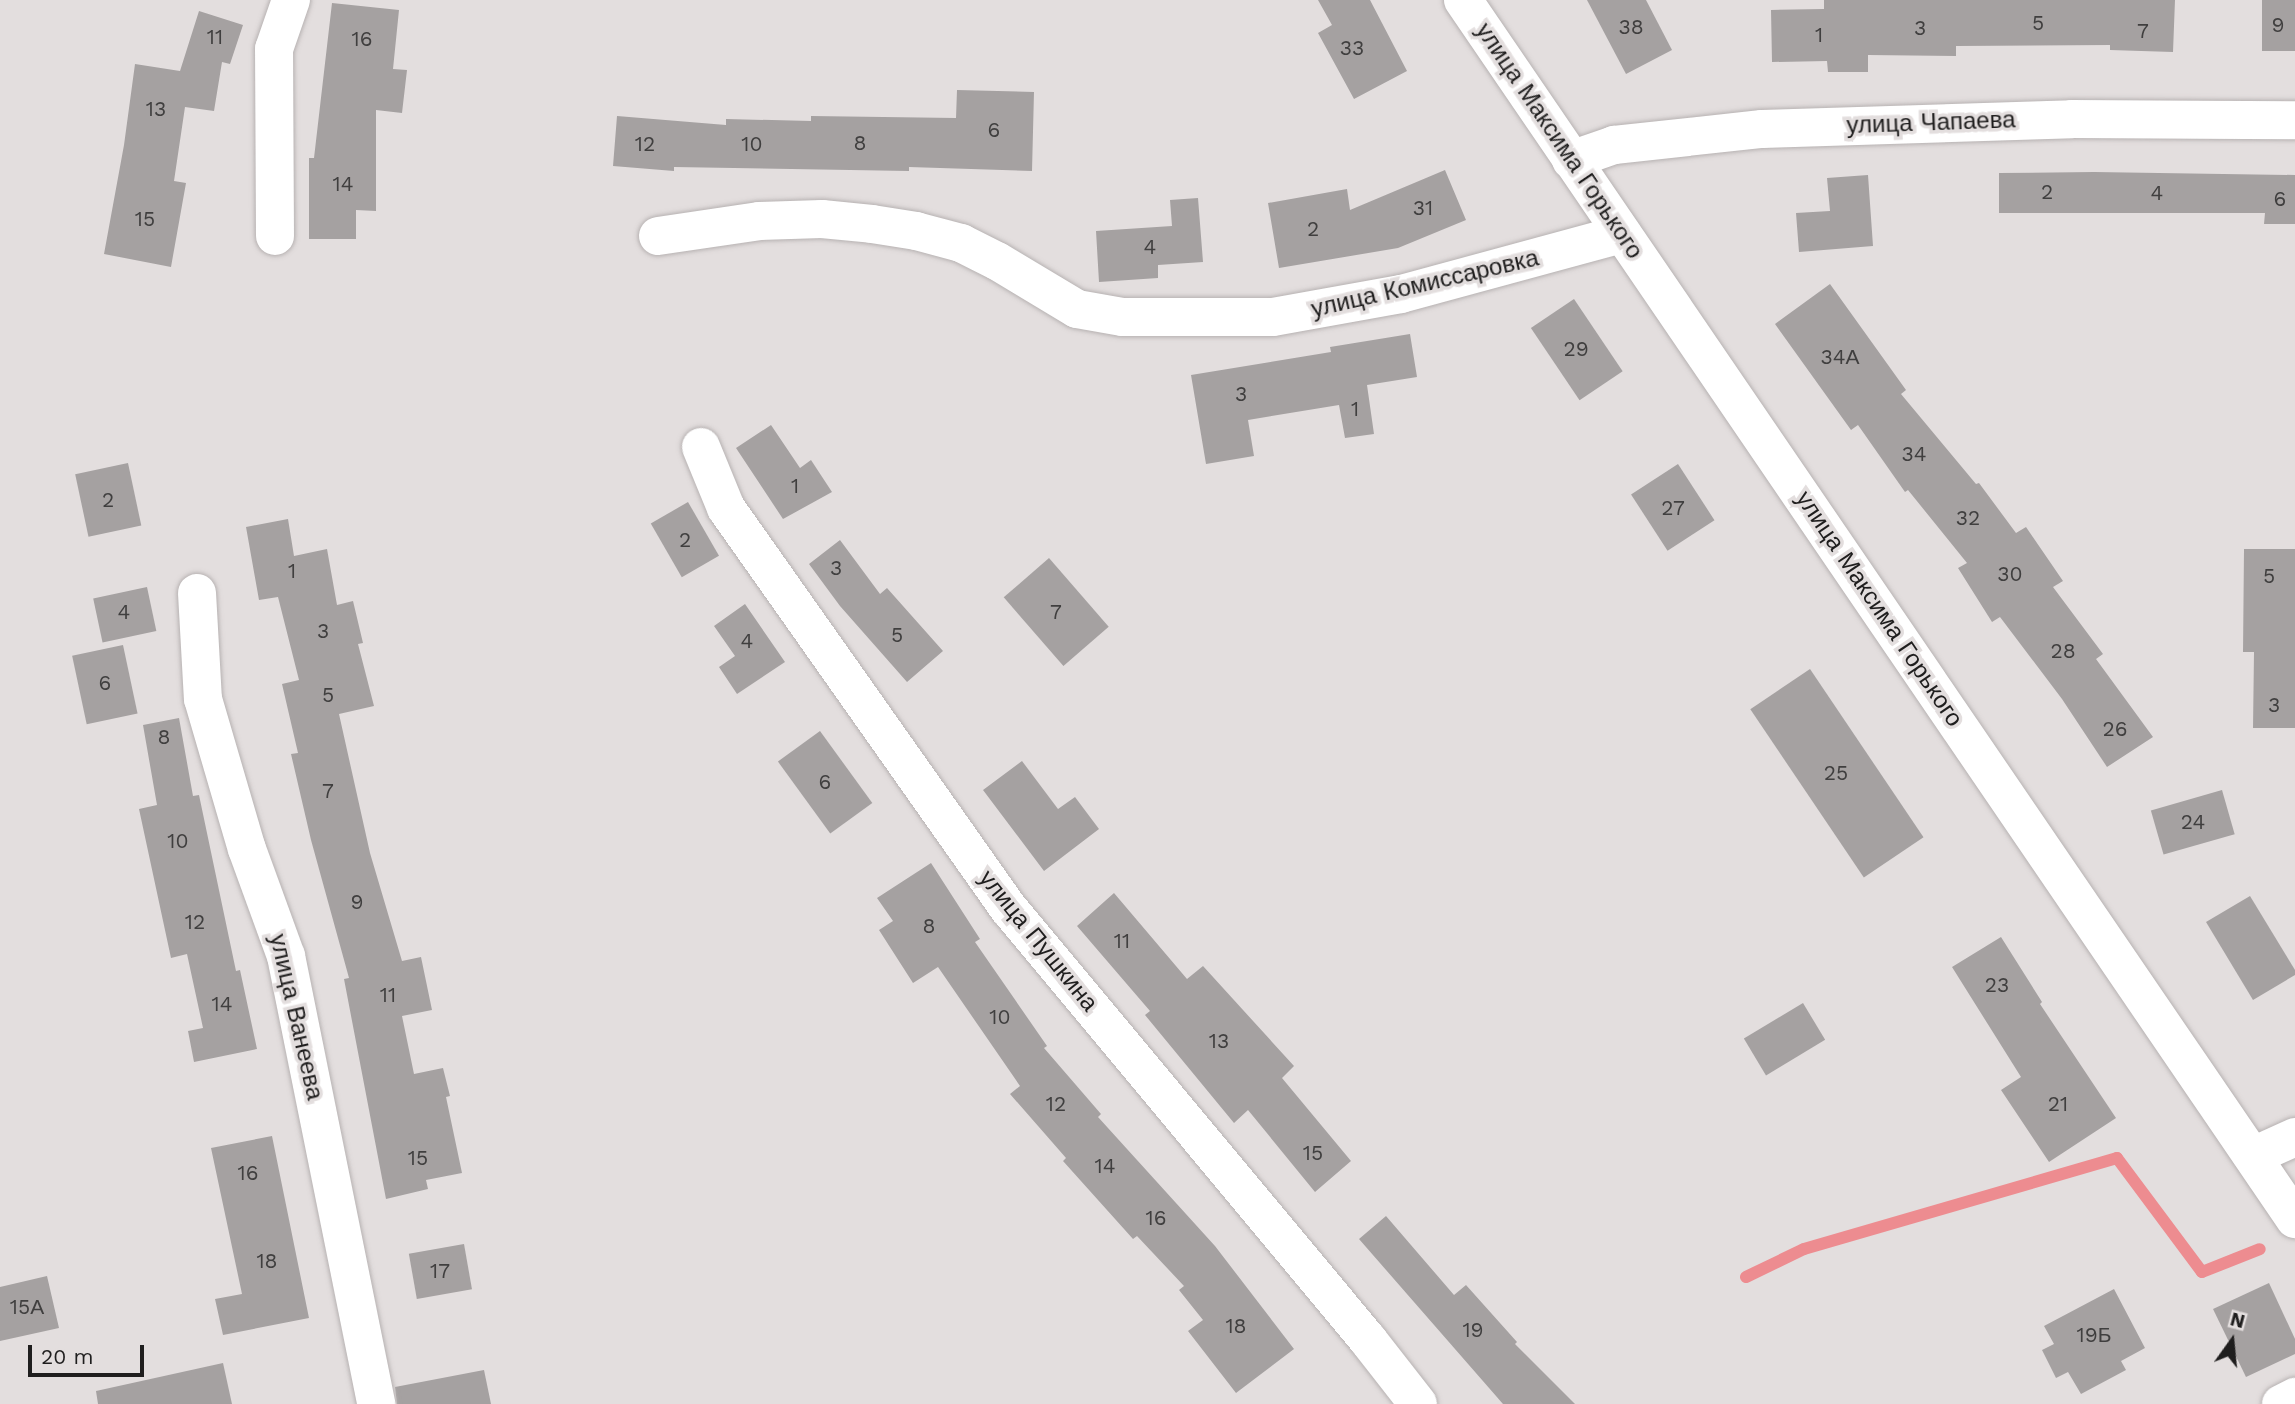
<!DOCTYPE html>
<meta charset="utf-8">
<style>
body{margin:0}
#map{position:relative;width:2295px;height:1404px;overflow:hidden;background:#e3dede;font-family:"Work Sans",sans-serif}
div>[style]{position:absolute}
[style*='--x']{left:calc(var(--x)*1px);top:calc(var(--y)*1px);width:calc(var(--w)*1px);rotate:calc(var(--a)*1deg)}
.stream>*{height:12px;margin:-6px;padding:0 6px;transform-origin:6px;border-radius:6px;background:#ed8c90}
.building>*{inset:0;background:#a5a1a1;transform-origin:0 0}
.roads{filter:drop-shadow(0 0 2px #b7b2b2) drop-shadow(0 0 2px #b7b2b2)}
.minor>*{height:38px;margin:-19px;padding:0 19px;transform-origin:19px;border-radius:19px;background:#fff}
span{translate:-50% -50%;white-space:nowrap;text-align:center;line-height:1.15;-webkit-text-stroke:7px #e3dede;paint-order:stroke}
.number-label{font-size:21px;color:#403f3f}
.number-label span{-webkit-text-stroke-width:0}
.street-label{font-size:24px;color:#1f1e1e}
.north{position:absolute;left:2197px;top:1306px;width:70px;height:70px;-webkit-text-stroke:5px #e3dede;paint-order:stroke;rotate:15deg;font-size:19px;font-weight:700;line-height:28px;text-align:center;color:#1f1e1e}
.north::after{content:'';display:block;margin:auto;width:24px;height:32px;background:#1f1e1e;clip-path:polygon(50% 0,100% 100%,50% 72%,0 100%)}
.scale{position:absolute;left:28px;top:1345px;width:116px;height:32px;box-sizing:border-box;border:4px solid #1f1e1e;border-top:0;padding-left:9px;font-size:21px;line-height:24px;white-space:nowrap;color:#1f1e1e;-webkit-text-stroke:5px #e3dede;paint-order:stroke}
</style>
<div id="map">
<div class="stream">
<div style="--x:1746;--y:1277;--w:64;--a:-25.8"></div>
<div style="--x:1804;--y:1249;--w:326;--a:-16.2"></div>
<div style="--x:2117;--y:1158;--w:142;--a:53.3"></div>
<div style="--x:2202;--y:1272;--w:62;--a:-21.6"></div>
</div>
<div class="building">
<div style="clip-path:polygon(1318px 0,1370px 0,1407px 71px,1354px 99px,1318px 33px,1332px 25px)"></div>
<div style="clip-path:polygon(1587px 0,1646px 0,1672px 50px,1626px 74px)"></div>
<div style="clip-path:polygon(1824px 0,2175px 0,2173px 52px,2110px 50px,2110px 45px,1956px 46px,1956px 56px,1868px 55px,1868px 72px,1828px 72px,1827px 61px,1772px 62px,1771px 10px,1824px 9px)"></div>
<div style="left:2262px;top:0;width:33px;height:51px"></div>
<div style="clip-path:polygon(332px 3px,399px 10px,393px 69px,407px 70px,402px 113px,376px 110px,376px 211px,356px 210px,356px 239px,309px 239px,309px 158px,314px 158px)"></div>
<div style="clip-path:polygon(199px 11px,243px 25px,230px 64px,222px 62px,214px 111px,185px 107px,174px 181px,186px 183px,171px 267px,104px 254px,124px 145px,135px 64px,180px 71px)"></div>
<div style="clip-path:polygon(957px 90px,1034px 92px,1032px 171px,909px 167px,909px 171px,674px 167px,674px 171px,613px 166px,617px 116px,726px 125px,726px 119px,811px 121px,811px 116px,956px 118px)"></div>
<div style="clip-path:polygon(1445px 170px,1466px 220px,1398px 248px,1279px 268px,1268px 203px,1347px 189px,1350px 210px)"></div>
<div style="clip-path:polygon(2094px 172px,2295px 175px,2295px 224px,2264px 224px,2265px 213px,1999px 213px,1999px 173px)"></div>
<div style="clip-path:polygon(1868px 175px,1873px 246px,1799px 252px,1796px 213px,1830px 211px,1827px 178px)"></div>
<div style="clip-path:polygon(1198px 198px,1203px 262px,1158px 265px,1158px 278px,1099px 282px,1096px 231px,1172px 226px,1170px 200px)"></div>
<div style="clip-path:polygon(1830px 284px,1906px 390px,1901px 394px,1976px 484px,1979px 483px,2016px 533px,2026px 527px,2063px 581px,2053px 587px,2103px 654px,2096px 659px,2153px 737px,2107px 767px,2062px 699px,2000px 617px,1992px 622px,1958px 568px,1967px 563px,1908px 490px,1905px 492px,1858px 425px,1851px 430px,1775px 324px)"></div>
<div style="left:1574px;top:299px;width:87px;height:52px;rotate:56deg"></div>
<div style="clip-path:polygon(1410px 334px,1417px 377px,1367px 385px,1374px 434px,1345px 438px,1339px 405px,1248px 420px,1254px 456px,1206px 464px,1191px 375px,1331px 352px,1330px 347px)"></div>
<div style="clip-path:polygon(771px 425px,800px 468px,811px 460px,832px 492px,783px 519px,736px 448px)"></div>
<div style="left:128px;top:463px;width:64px;height:54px;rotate:78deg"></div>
<div style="left:1678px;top:464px;width:67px;height:56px;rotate:57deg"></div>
<div style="left:688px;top:502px;width:62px;height:43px;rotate:60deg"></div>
<div style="clip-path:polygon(288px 519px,294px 556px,327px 549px,337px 605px,353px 601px,363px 643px,358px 644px,374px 706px,339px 714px,370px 853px,402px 961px,421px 957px,432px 1010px,402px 1016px,414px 1074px,443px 1068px,450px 1096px,446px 1097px,462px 1173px,426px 1180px,428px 1189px,386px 1199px,344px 979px,349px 978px,311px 840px,291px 754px,298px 753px,282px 684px,299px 680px,278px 597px,259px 600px,246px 527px)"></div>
<div style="clip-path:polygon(840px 540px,880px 594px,887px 588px,943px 651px,907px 682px,840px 606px,809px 564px)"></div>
<div style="clip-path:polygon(2244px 549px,2295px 549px,2295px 728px,2253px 728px,2254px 652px,2243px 652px)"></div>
<div style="left:1049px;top:558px;width:91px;height:60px;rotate:49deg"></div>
<div style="left:147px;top:587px;width:45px;height:55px;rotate:78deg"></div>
<div style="clip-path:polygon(745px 604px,785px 662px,737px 694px,719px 667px,735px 656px,714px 626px)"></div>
<div style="left:123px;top:645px;width:70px;height:52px;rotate:78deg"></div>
<div style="left:1810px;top:669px;width:203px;height:72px;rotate:56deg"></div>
<div style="clip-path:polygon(179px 718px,193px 796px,199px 795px,236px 971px,240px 970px,257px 1049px,194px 1062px,188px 1031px,203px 1028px,187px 954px,171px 958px,139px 809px,157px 805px,143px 725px)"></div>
<div style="left:820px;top:731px;width:89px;height:52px;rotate:54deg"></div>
<div style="clip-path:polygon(1022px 761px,1058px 809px,1075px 797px,1099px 829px,1044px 871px,983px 790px)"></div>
<div style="left:2222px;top:790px;width:46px;height:74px;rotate:74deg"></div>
<div style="clip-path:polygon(931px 863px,980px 939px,975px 942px,1047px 1046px,1044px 1048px,1101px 1114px,1098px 1117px,1215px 1246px,1294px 1349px,1236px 1393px,1188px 1331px,1203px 1320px,1179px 1290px,1184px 1286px,1137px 1236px,1133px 1239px,1063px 1161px,1066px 1158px,1010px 1094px,1020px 1086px,938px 967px,913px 983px,879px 930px,893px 921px,877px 898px)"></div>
<div style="clip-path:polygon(1114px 893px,1187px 979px,1203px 966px,1294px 1066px,1282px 1078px,1351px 1161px,1315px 1192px,1248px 1110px,1234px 1123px,1145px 1015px,1150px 1011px,1077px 926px)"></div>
<div style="clip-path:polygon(2250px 896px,2295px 970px,2295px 975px,2253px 1000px,2206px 922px)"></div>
<div style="clip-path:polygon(2001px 937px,2042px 1002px,2040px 1004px,2116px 1118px,2049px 1162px,2001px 1090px,2021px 1077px,1952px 967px)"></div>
<div style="left:1803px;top:1003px;width:43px;height:69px;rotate:59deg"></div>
<div style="clip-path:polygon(272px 1136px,309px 1318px,223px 1335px,215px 1299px,242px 1294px,211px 1148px)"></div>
<div style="clip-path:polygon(1386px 1216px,1454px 1295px,1466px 1285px,1517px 1342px,1515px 1344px,1575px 1404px,1503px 1404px,1359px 1239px)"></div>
<div style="left:464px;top:1244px;width:46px;height:56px;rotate:80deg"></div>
<div style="clip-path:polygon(47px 1276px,59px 1328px,0 1341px,0 1287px)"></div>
<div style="clip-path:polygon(2269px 1283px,2295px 1339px,2295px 1354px,2246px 1377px,2213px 1309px)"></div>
<div style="clip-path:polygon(2114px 1289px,2145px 1348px,2121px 1361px,2126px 1370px,2081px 1394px,2068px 1372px,2056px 1378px,2042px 1350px,2054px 1344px,2044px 1326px)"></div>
<div style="clip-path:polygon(223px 1363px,232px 1404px,98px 1404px,96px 1391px)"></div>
<div style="clip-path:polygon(484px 1370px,491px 1404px,397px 1404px,395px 1387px)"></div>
</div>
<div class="roads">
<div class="minor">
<div style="--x:1463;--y:0;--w:1476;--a:55.69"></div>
<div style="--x:1571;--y:160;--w:46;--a:-19.2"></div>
<div style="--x:1614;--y:145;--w:149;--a:-6.2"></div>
<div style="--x:1762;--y:129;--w:310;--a:-1.8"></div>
<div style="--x:2072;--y:119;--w:223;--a:0.3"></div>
<div style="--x:275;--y:236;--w:187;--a:-90.3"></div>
<div style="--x:274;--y:49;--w:52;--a:-70.9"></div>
<div style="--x:658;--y:236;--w:102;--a:-8.4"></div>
<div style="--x:759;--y:221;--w:63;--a:-1.8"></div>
<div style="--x:822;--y:219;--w:50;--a:5.7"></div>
<div style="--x:872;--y:224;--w:45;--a:9"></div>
<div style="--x:916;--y:231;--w:47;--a:14.9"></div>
<div style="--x:961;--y:243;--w:40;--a:26.6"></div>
<div style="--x:997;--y:261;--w:93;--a:31"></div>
<div style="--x:1077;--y:309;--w:46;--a:10.1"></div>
<div style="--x:1122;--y:317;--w:151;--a:0"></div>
<div style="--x:1273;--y:317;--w:130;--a:-10.2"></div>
<div style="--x:1401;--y:294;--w:229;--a:-15.2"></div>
<div style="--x:701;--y:447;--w:66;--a:67.7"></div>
<div style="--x:726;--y:508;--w:492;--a:54.8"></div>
<div style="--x:1010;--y:910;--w:560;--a:50.22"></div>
<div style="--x:1368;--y:1340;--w:81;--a:52"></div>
<div style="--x:197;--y:593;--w:106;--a:86.8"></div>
<div style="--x:203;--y:699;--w:156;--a:73.7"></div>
<div style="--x:247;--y:849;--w:114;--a:70"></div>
<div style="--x:286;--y:956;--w:457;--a:78.6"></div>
<div style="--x:2253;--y:1156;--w:46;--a:-24.3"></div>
<div style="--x:2281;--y:1404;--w:16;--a:-27"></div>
</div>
</div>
<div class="number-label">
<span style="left:2038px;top:23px">5</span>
<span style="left:2278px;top:25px">9</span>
<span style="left:1631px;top:27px">38</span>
<span style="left:1920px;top:28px">3</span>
<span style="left:2143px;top:31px">7</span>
<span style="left:1819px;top:35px">1</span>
<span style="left:215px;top:37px">11</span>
<span style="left:362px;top:39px">16</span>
<span style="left:1352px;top:48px">33</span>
<span style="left:156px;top:109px">13</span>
<span style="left:994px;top:130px">6</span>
<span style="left:860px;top:143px">8</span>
<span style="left:645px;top:144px">12</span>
<span style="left:752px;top:144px">10</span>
<span style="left:343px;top:184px">14</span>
<span style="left:2047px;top:192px">2</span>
<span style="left:2157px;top:193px">4</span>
<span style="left:2280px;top:199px">6</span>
<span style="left:1423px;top:208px">31</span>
<span style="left:145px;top:219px">15</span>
<span style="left:1313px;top:229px">2</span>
<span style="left:1150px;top:247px">4</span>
<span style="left:1576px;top:349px">29</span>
<span style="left:1840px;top:357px">34А</span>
<span style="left:1241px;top:394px">3</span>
<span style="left:1355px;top:409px">1</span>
<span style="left:1914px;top:454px">34</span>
<span style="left:795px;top:486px">1</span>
<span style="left:108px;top:500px">2</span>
<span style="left:1673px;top:508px">27</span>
<span style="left:1968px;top:518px">32</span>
<span style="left:685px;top:540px">2</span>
<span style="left:836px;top:568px">3</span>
<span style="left:292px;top:571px">1</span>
<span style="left:2010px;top:574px">30</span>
<span style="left:2269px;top:576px">5</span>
<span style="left:124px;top:612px">4</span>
<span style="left:1056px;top:612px">7</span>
<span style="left:323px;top:631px">3</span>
<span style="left:897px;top:635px">5</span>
<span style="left:747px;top:641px">4</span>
<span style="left:2063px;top:651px">28</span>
<span style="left:105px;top:683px">6</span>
<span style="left:328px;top:695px">5</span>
<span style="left:2274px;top:705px">3</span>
<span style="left:2115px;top:729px">26</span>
<span style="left:164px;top:737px">8</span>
<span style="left:1836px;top:773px">25</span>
<span style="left:825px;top:782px">6</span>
<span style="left:328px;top:791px">7</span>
<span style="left:2193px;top:822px">24</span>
<span style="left:178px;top:841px">10</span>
<span style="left:357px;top:902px">9</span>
<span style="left:195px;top:922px">12</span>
<span style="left:929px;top:926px">8</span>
<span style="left:1122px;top:941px">11</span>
<span style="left:1997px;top:985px">23</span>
<span style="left:388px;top:995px">11</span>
<span style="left:222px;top:1004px">14</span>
<span style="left:1000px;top:1017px">10</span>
<span style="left:1219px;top:1041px">13</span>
<span style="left:1056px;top:1104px">12</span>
<span style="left:2058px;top:1104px">21</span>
<span style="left:1313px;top:1153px">15</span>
<span style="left:418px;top:1158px">15</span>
<span style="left:1105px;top:1166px">14</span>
<span style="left:248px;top:1173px">16</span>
<span style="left:1156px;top:1218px">16</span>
<span style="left:267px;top:1261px">18</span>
<span style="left:440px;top:1271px">17</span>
<span style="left:27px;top:1307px">15А</span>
<span style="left:1236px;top:1326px">18</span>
<span style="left:1473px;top:1330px">19</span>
<span style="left:2094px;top:1335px">19Б</span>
</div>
<div class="street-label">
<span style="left:1931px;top:123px;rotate:-2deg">улица Чапаева</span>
<span style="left:1559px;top:141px;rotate:56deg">улица Максима Горького</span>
<span style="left:1425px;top:284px;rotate:-13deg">улица Комиссаровка</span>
<span style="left:1879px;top:609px;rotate:56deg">улица Максима Горького</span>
<span style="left:1038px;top:941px;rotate:51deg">улица Пушкина</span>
<span style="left:296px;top:1017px;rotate:77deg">улица Ванеева</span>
</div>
<div class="north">N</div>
<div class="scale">20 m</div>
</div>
